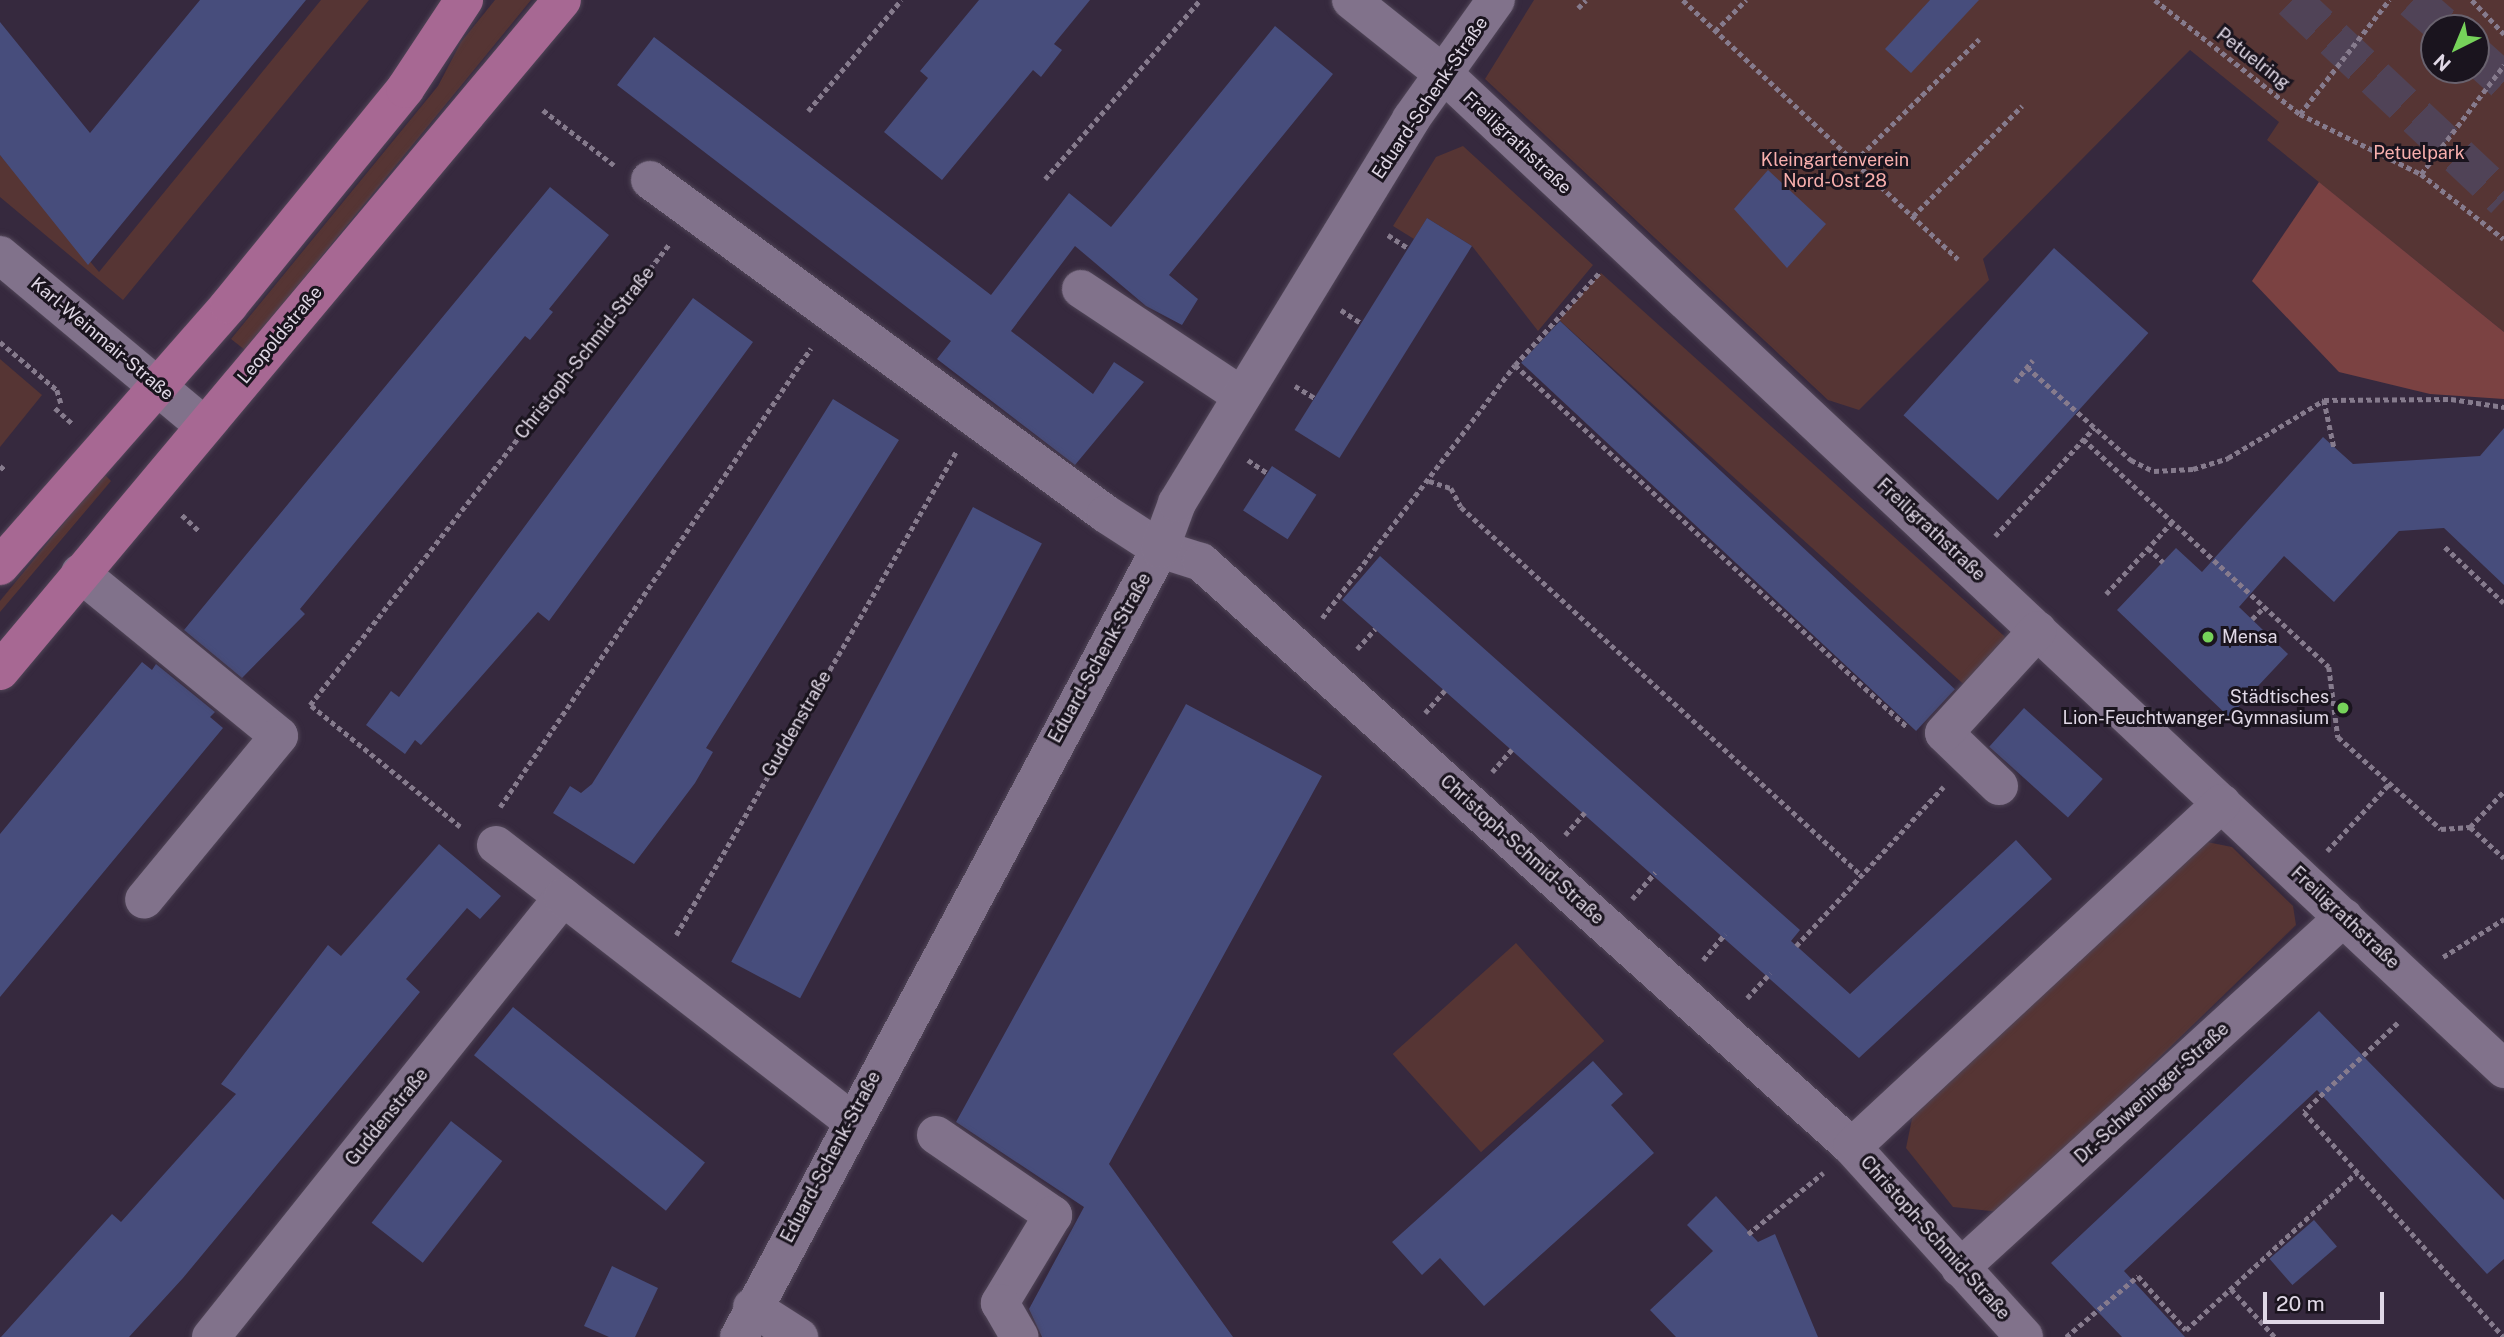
<!DOCTYPE html>
<meta charset="utf-8">
<style>
body{margin:0}
#map{position:relative;width:2504px;height:1337px;overflow:hidden;background:#36293e;font-family:"Public Sans",sans-serif}
div>[style]{position:absolute}
[style*='--x']{left:calc(var(--x)*1px);top:calc(var(--y)*1px);width:calc(var(--w)*1px);rotate:calc(var(--a)*1deg)}
.green>*{inset:0;background:#563534;transform-origin:0 0}
.forest>*{inset:0;background:#7b4242}
.building>*{inset:0;background:#474d7c;transform-origin:0 0}
.highway-tunnel>*{height:38px;margin-top:-19px;transform-origin:0;background:repeating-linear-gradient(90deg,#504357 0 38px,transparent 0 57px)}
.path>*{height:4.5px;margin-top:-2.25px;transform-origin:0;background:repeating-linear-gradient(90deg,#867b8d 0 5px,transparent 0 8.5px)}
.roads{filter:drop-shadow(0 0 2px #504557) drop-shadow(0 0 2px #504557)}
.minor>*{height:38px;margin:-19px;padding:0 19px;transform-origin:19px;border-radius:19px;background:#81728b}
.major>*{height:38px;margin:-19px;padding:0 19px;transform-origin:19px;border-radius:19px;background:#a76893}
.dots>*{width:19px;height:19px;translate:-50% -50%;box-sizing:border-box;border:4px solid #1a141e;border-radius:50%}
span{translate:-50% -50%;white-space:nowrap;text-align:center;line-height:1.15;-webkit-text-stroke:6px #1a141e;paint-order:stroke}
.street-label{font-size:18px;color:#e0d8e6}
.park-label{font-size:18px;color:#f8afad}
.poi-label{font-size:18px;color:#e0d8e6}
.left{translate:0 -50%;text-align:left}
.right{translate:-100% -50%;text-align:right}
.north{position:absolute;left:2420px;top:14px;width:70px;height:70px;box-sizing:border-box;background:#1a141e;border:2px solid #69626e;border-radius:50%;rotate:223deg;font-size:19px;font-weight:700;line-height:28px;text-align:center;color:#e0d8e6}
.north::after{content:'';display:block;margin:auto;width:24px;height:32px;background:#76d25a;clip-path:polygon(50% 0,100% 100%,50% 72%,0 100%)}
.scale{position:absolute;left:2263px;top:1292px;width:121px;height:32px;box-sizing:border-box;border:4px solid #e0d8e6;border-top:0;padding-left:9px;font-size:21px;line-height:24px;white-space:nowrap;color:#e0d8e6;-webkit-text-stroke:5px #1a141e;paint-order:stroke}
</style>
<div id="map">
<div class="green">
<div style="clip-path:polygon(321px 0,369px 0,123px 300px,0 197px,0 155px,99px 272px)"></div>
<div style="clip-path:polygon(495px 0,531px 0,245px 350px,231px 339px,438px 86px,461px 42px)"></div>
<div style="clip-path:polygon(evenodd,1534px 0,2504px 0,2504px 332px,2267px 140px,2279px 122px,2190px 50px,1983px 259px,1989px 280px,1859px 410px,1828px 400px,1485px 79px,1534px 0,2434px 28px,2476px 28px,2476px 70px,2434px 70px,2434px 28px)"></div>
<div style="clip-path:polygon(1463px 146px,1593px 265px,1538px 331px,1472px 246px,1427px 218px,1414px 239px,1393px 226px,1436px 157px)"></div>
<div style="left:1601px;top:273px;width:554px;height:63px;rotate:42deg"></div>
<div style="clip-path:polygon(0 359px,42px 395px,0 447px)"></div>
<div style="clip-path:polygon(104px 474px,111px 481px,0 612px,0 601px)"></div>
<div style="clip-path:polygon(2207px 842px,2232px 847px,2293px 906px,2296px 925px,2000px 1212px,1953px 1207px,1906px 1148px,1914px 1109px)"></div>
<div style="left:1516px;top:943px;width:132px;height:166px;rotate:48deg"></div>
</div>
<div class="forest">
<div style="clip-path:polygon(2319px 182px,2504px 332px,2504px 399px,2430px 394px,2339px 372px,2252px 281px)"></div>
</div>
<div class="building">
<div style="clip-path:polygon(200px 0,306px 0,88px 265px,0 155px,0 22px,90px 133px)"></div>
<div style="clip-path:polygon(979px 0,1090px 0,1054px 44px,1062px 50px,1041px 77px,1033px 70px,942px 180px,884px 132px,928px 78px,920px 71px)"></div>
<div style="clip-path:polygon(1930px 0,1979px 0,1911px 73px,1885px 49px)"></div>
<div style="clip-path:polygon(1275px 26px,1333px 74px,1169px 275px,1198px 299px,1182px 325px,1146px 306px,1075px 246px,1011px 331px,1093px 394px,1114px 362px,1144px 382px,1075px 465px,937px 359px,951px 341px,617px 85px,654px 37px,991px 295px,1069px 193px,1111px 227px)"></div>
<div style="clip-path:polygon(1768px 170px,1826px 224px,1787px 268px,1734px 209px)"></div>
<div style="clip-path:polygon(550px 187px,609px 235px,549px 309px,553px 312px,530px 340px,525px 336px,300px 609px,305px 614px,242px 678px,184px 630px)"></div>
<div style="left:1427px;top:218px;width:53px;height:250px;rotate:32deg"></div>
<div style="left:2054px;top:248px;width:127px;height:225px;rotate:42deg"></div>
<div style="clip-path:polygon(693px 298px,753px 342px,549px 621px,538px 612px,421px 745px,415px 740px,405px 754px,366px 725px,391px 691px,399px 697px)"></div>
<div style="left:1560px;top:321px;width:540px;height:57px;rotate:43deg"></div>
<div style="clip-path:polygon(833px 399px,899px 440px,706px 748px,713px 752px,695px 783px,634px 864px,553px 813px,570px 786px,581px 793px,592px 784px)"></div>
<div style="clip-path:polygon(2504px 428px,2504px 585px,2444px 528px,2399px 531px,2334px 602px,2284px 556px,2239px 607px,2288px 654px,2229px 717px,2117px 610px,2176px 548px,2202px 572px,2323px 437px,2353px 464px,2480px 456px)"></div>
<div style="left:1272px;top:466px;width:53px;height:53px;rotate:33deg"></div>
<div style="left:973px;top:507px;width:78px;height:515px;rotate:28deg"></div>
<div style="clip-path:polygon(1380px 556px,1800px 930px,1791px 941px,1850px 994px,2016px 840px,2052px 879px,1859px 1058px,1342px 600px)"></div>
<div style="clip-path:polygon(142px 662px,152px 670px,156px 664px,215px 712px,210px 717px,223px 728px,0 997px,0 834px)"></div>
<div style="clip-path:polygon(1186px 704px,1322px 776px,1109px 1164px,1233px 1337px,1042px 1337px,1029px 1309px,1084px 1207px,956px 1122px)"></div>
<div style="left:2024px;top:708px;width:106px;height:52px;rotate:42deg"></div>
<div style="clip-path:polygon(439px 844px,501px 896px,480px 919px,467px 908px,406px 979px,420px 992px,183px 1278px,129px 1337px,1px 1337px,112px 1214px,121px 1222px,236px 1094px,221px 1084px,328px 945px,341px 956px)"></div>
<div style="left:513px;top:1007px;width:247px;height:62px;rotate:39deg"></div>
<div style="clip-path:polygon(2319px 1011px,2504px 1200px,2504px 1259px,2487px 1274px,2317px 1090px,2124px 1271px,2185px 1337px,2122px 1337px,2051px 1263px)"></div>
<div style="clip-path:polygon(1593px 1061px,1623px 1094px,1611px 1105px,1654px 1153px,1484px 1306px,1440px 1258px,1422px 1275px,1392px 1242px)"></div>
<div style="left:451px;top:1121px;width:65px;height:129px;rotate:38deg"></div>
<div style="clip-path:polygon(1716px 1196px,1758px 1242px,1775px 1234px,1818px 1337px,1676px 1337px,1650px 1310px,1713px 1251px,1687px 1225px)"></div>
<div style="left:2314px;top:1220px;width:35px;height:59px;rotate:49deg"></div>
<div style="clip-path:polygon(612px 1266px,658px 1288px,635px 1337px,609px 1337px,584px 1326px)"></div>
</div>
<div class="highway-tunnel">
<div style="--x:2292;--y:0;--w:291;--a:43.2"></div>
<div style="--x:2413;--y:0;--w:43;--a:41.2"></div>
<div style="--x:2476;--y:56;--w:38;--a:42"></div>
</div>
<div class="path">
<div style="--x:1683;--y:0;--w:378;--a:43.3"></div>
<div style="--x:2155;--y:0;--w:184;--a:38.2"></div>
<div style="--x:2300;--y:114;--w:135;--a:26.4"></div>
<div style="--x:2421;--y:174;--w:105;--a:38.1"></div>
<div style="--x:2472;--y:0;--w:47;--a:46.7"></div>
<div style="--x:1578;--y:8;--w:11;--a:-45"></div>
<div style="--x:1715;--y:31;--w:44;--a:-45"></div>
<div style="--x:543;--y:110;--w:90;--a:37.8"></div>
<div style="--x:808;--y:111;--w:145;--a:-50"></div>
<div style="--x:2300;--y:114;--w:145;--a:-52"></div>
<div style="--x:1855;--y:161;--w:174;--a:-44.5"></div>
<div style="--x:2421;--y:174;--w:137;--a:-52.7"></div>
<div style="--x:1045;--y:179;--w:237;--a:-49.1"></div>
<div style="--x:1913;--y:216;--w:155;--a:-45.3"></div>
<div style="--x:1388;--y:235;--w:24;--a:33"></div>
<div style="--x:1341;--y:310;--w:24;--a:33"></div>
<div style="--x:0;--y:342;--w:75;--a:40.1"></div>
<div style="--x:57;--y:390;--w:14;--a:73"></div>
<div style="--x:1515;--y:365;--w:534;--a:42.72"></div>
<div style="--x:2027;--y:367;--w:140;--a:41.8"></div>
<div style="--x:2131;--y:460;--w:25;--a:26"></div>
<div style="--x:2154;--y:471;--w:39;--a:-3"></div>
<div style="--x:2193;--y:469;--w:37;--a:-17"></div>
<div style="--x:2228;--y:458;--w:112;--a:-31.1"></div>
<div style="--x:2324;--y:400;--w:127;--a:-0.5"></div>
<div style="--x:2451;--y:399;--w:54;--a:8.6"></div>
<div style="--x:2015;--y:382;--w:28;--a:-51"></div>
<div style="--x:1295;--y:386;--w:23;--a:31"></div>
<div style="--x:2324;--y:400;--w:48;--a:78"></div>
<div style="--x:55;--y:408;--w:24;--a:42"></div>
<div style="--x:2083;--y:439;--w:335;--a:42.8"></div>
<div style="--x:2329;--y:667;--w:71;--a:82.7"></div>
<div style="--x:2338;--y:737;--w:138;--a:41.8"></div>
<div style="--x:2441;--y:829;--w:29;--a:-4"></div>
<div style="--x:2470;--y:827;--w:46;--a:42.4"></div>
<div style="--x:1248;--y:460;--w:23;--a:34"></div>
<div style="--x:0;--y:466;--w:6;--a:39"></div>
<div style="--x:1429;--y:481;--w:23;--a:18"></div>
<div style="--x:1451;--y:488;--w:21;--a:62"></div>
<div style="--x:1461;--y:507;--w:544;--a:42.61"></div>
<div style="--x:182;--y:515;--w:25;--a:43"></div>
<div style="--x:1995;--y:536;--w:147;--a:-47.5"></div>
<div style="--x:2445;--y:547;--w:81;--a:43.5"></div>
<div style="--x:2148;--y:548;--w:21;--a:43"></div>
<div style="--x:2106;--y:594;--w:98;--a:-47.5"></div>
<div style="--x:1322;--y:618;--w:318;--a:-52.7"></div>
<div style="--x:1515;--y:365;--w:125;--a:-47.6"></div>
<div style="--x:2252;--y:619;--w:17;--a:-45"></div>
<div style="--x:1357;--y:649;--w:27;--a:-48"></div>
<div style="--x:1425;--y:713;--w:30;--a:-49"></div>
<div style="--x:1492;--y:772;--w:30;--a:-49"></div>
<div style="--x:500;--y:807;--w:554;--a:-55.88"></div>
<div style="--x:460;--y:827;--w:193;--a:-140.9"></div>
<div style="--x:310;--y:705;--w:586;--a:-52.07"></div>
<div style="--x:2470;--y:827;--w:50;--a:-46.6"></div>
<div style="--x:1565;--y:835;--w:30;--a:-49"></div>
<div style="--x:2327;--y:851;--w:93;--a:-47.2"></div>
<div style="--x:1632;--y:899;--w:35;--a:-49"></div>
<div style="--x:676;--y:935;--w:558;--a:-59.9"></div>
<div style="--x:1796;--y:946;--w:217;--a:-47.2"></div>
<div style="--x:2443;--y:957;--w:72;--a:-31.9"></div>
<div style="--x:1703;--y:960;--w:34;--a:-50"></div>
<div style="--x:1747;--y:998;--w:34;--a:-47"></div>
<div style="--x:2398;--y:1023;--w:129;--a:136.6"></div>
<div style="--x:2304;--y:1112;--w:301;--a:48.4"></div>
<div style="--x:1748;--y:1234;--w:97;--a:-39.1"></div>
<div style="--x:2231;--y:1289;--w:65;--a:47.5"></div>
<div style="--x:2066;--y:1337;--w:94;--a:-40.3"></div>
<div style="--x:2138;--y:1276;--w:72;--a:48.4"></div>
<div style="--x:2186;--y:1330;--w:233;--a:-42.7"></div>
</div>
<div class="roads">
<div class="minor">
<div style="--x:1351;--y:0;--w:122;--a:38.7"></div>
<div style="--x:1446;--y:76;--w:1451;--a:43.18"></div>
<div style="--x:650;--y:180;--w:565;--a:36.22"></div>
<div style="--x:1106;--y:514;--w:64;--a:32.9"></div>
<div style="--x:1160;--y:549;--w:43;--a:17.6"></div>
<div style="--x:1201;--y:562;--w:875;--a:41.94"></div>
<div style="--x:1852;--y:1147;--w:256;--a:47.8"></div>
<div style="--x:0;--y:255;--w:265;--a:39.9"></div>
<div style="--x:1081;--y:289;--w:193;--a:33.6"></div>
<div style="--x:80;--y:573;--w:257;--a:39.3"></div>
<div style="--x:279;--y:736;--w:212;--a:129.5"></div>
<div style="--x:1999;--y:786;--w:76;--a:-136.1"></div>
<div style="--x:1944;--y:733;--w:139;--a:-47.6"></div>
<div style="--x:496;--y:845;--w:85;--a:37.8"></div>
<div style="--x:936;--y:1135;--w:142;--a:34.4"></div>
<div style="--x:1053;--y:1215;--w:103;--a:121.1"></div>
<div style="--x:1000;--y:1303;--w:39;--a:60"></div>
<div style="--x:1852;--y:1147;--w:505;--a:-42.91"></div>
<div style="--x:1960;--y:1268;--w:520;--a:-42.43"></div>
<div style="--x:752;--y:1307;--w:56;--a:32.6"></div>
<div style="--x:211;--y:1337;--w:563;--a:-51.34"></div>
<div style="--x:563;--y:897;--w:364;--a:37.8"></div>
<div style="--x:739;--y:1337;--w:893;--a:-61.89"></div>
<div style="--x:1160;--y:549;--w:49;--a:-69.7"></div>
<div style="--x:1177;--y:503;--w:450;--a:-58.6"></div>
<div style="--x:1411;--y:119;--w:146;--a:-54.5"></div>
</div>
<div class="major">
<div style="--x:0;--y:566;--w:347;--a:-48.7"></div>
<div style="--x:229;--y:305;--w:279;--a:-50.8"></div>
<div style="--x:405;--y:89;--w:107;--a:-56.5"></div>
<div style="--x:0;--y:671;--w:875;--a:-50.05"></div>
</div>
</div>
<div class="dots">
<div style="left:2208px;top:637px;background:#76d25a"></div>
<div style="left:2343px;top:708px;background:#76d25a"></div>
</div>
<div class="street-label">
<span style="left:2253px;top:59px;rotate:38deg">Petuelring</span>
<span style="left:1430px;top:98px;rotate:-56deg">Eduard-Schenk-Straße</span>
<span style="left:1517px;top:143px;rotate:43deg">Freiligrathstraße</span>
<span style="left:280px;top:335px;rotate:-50deg">Leopoldstraße</span>
<span style="left:102px;top:339px;rotate:40deg">Karl-Weinmair-Straße</span>
<span style="left:585px;top:353px;rotate:-52deg">Christoph-Schmid-Straße</span>
<span style="left:1931px;top:530px;rotate:43deg">Freiligrathstraße</span>
<span style="left:1100px;top:658px;rotate:-61deg">Eduard-Schenk-Straße</span>
<span style="left:797px;top:724px;rotate:-60deg">Guddenstraße</span>
<span style="left:1522px;top:850px;rotate:42deg">Christoph-Schmid-Straße</span>
<span style="left:2345px;top:918px;rotate:43deg">Freiligrathstraße</span>
<span style="left:2152px;top:1093px;rotate:-42deg">Dr.-Schweninger-Straße</span>
<span style="left:387px;top:1117px;rotate:-51deg">Guddenstraße</span>
<span style="left:831px;top:1157px;rotate:-62deg">Eduard-Schenk-Straße</span>
<span style="left:1935px;top:1238px;rotate:48deg">Christoph-Schmid-Straße</span>
</div>
<div class="park-label">
<span style="left:2419px;top:153px">Petuelpark</span>
<span style="left:1835px;top:171px">Kleingartenverein<br>Nord-Ost 28</span>
</div>
<div class="poi-label">
<span class="left" style="left:2222px;top:637px">Mensa</span>
<span class="right" style="left:2329px;top:708px">Städtisches<br>Lion-Feuchtwanger-Gymnasium</span>
</div>
<div class="north">N</div>
<div class="scale">20 m</div>
</div>
